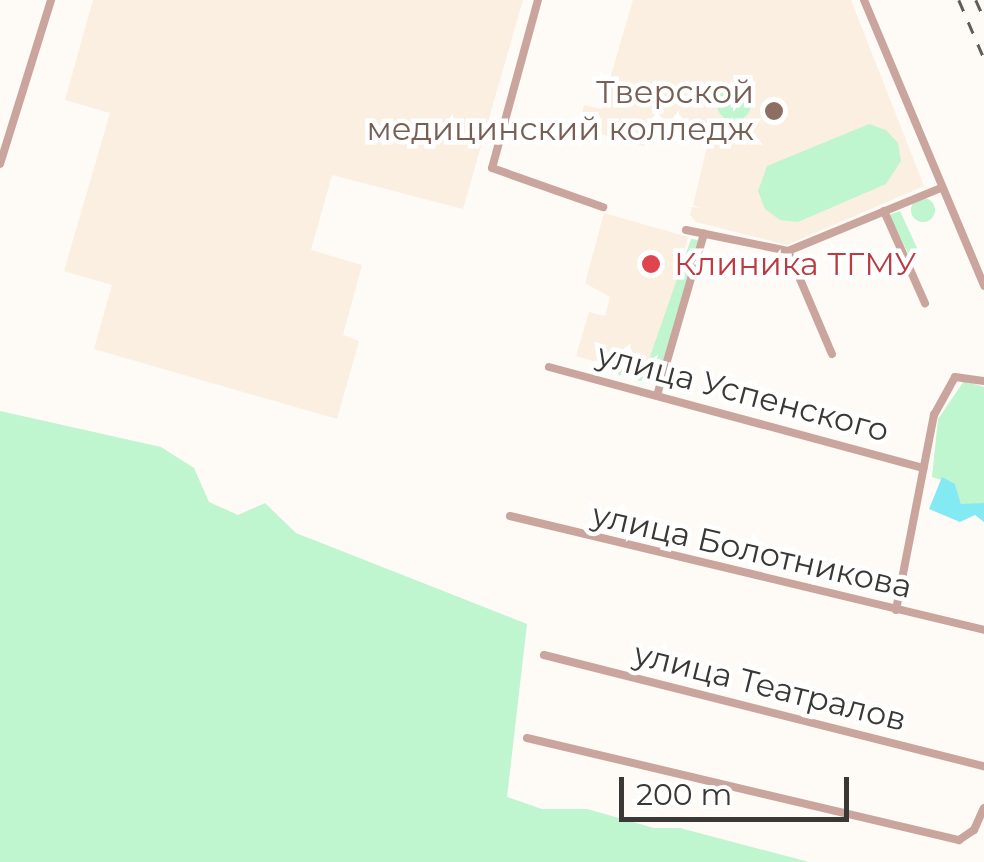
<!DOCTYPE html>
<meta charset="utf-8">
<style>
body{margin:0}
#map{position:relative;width:984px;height:862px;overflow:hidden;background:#fefaf6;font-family:Montserrat,sans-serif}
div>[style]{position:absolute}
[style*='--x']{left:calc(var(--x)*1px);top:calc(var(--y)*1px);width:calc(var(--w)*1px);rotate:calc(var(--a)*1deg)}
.built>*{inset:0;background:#fbefe2}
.green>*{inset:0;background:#bff5cf}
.round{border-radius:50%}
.water>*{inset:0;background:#83eaf3}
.street>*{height:8px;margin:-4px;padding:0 4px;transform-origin:4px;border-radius:4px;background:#c9a59e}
.rail>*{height:2.5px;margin-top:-1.25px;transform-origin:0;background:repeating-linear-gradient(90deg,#5f5c59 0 12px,transparent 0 24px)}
.dots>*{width:28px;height:28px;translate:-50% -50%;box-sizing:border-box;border:5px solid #fff;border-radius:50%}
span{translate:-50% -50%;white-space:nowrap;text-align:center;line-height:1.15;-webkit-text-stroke:9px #fff;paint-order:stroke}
.education-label{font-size:32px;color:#785e54}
.right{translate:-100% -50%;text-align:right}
.health-label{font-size:32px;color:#be3a42}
.left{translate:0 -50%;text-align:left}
.street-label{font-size:32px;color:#3a3835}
.scale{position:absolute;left:619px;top:777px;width:230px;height:45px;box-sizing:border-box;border:5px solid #3a3835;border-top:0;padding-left:12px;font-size:30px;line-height:35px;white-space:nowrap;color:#3a3835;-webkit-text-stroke:8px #fff;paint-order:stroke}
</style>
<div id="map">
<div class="built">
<div style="clip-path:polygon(93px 0,523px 0,463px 209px,332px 175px,311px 250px,362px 265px,343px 335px,359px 341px,337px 419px,94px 349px,112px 285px,64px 271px,110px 113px,65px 100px)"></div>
<div style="clip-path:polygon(633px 0,851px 0,924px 186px,787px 245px,696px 222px,690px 215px,692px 207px,700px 208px,693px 205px,709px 139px,651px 123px,644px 146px,578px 128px,584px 105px,601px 109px)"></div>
<div style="clip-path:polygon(604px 213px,688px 237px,651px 378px,576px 356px,589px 312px,605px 316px,610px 297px,585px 283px)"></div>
</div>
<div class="green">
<div class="round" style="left:717px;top:87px;width:34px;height:34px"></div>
<div style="clip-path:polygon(869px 124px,886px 130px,898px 143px,901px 161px,886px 184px,798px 222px,780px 220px,765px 209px,758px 191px,767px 166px)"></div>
<div class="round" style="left:911px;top:198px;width:24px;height:24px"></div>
<div style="clip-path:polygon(900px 211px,918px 250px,910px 257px,889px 215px)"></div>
<div style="clip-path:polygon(691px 239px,698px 240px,656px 385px,618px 375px,620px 369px,646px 368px)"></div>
<div style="clip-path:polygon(964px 381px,984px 387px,984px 503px,972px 505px,961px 504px,955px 484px,932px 477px,938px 419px)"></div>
<div style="clip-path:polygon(0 411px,161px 447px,194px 468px,209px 502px,238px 515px,265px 503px,296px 533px,527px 624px,507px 797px,542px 809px,587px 809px,654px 828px,680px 828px,809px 862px,0 862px)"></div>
</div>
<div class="water">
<div style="clip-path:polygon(942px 477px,955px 484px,961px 504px,984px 503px,984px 522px,975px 515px,960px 522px,929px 509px)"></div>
</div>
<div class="street">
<div style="--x:538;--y:0;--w:174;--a:105.3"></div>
<div style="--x:492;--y:168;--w:118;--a:19.4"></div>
<div style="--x:864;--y:0;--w:310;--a:67.2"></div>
<div style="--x:0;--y:164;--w:172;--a:-72.7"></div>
<div style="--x:884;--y:211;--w:101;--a:66"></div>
<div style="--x:686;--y:230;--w:104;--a:11.6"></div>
<div style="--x:788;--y:251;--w:165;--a:-22.4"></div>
<div style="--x:788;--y:251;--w:112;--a:66.9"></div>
<div style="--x:549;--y:367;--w:388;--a:15.1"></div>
<div style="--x:658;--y:392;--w:165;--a:-73.8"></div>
<div style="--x:510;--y:516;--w:488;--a:13.5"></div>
<div style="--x:896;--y:610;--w:199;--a:-79"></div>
<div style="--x:934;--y:415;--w:43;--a:-61.1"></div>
<div style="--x:955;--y:377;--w:29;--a:8"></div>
<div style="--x:544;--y:655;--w:454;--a:14.2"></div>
<div style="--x:527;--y:738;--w:444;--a:13.3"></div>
<div style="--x:959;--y:840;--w:18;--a:-34"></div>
<div style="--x:974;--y:830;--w:24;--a:-66"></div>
</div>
<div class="rail">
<div style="--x:959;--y:0;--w:63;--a:66.7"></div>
<div style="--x:976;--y:0;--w:20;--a:66"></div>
</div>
<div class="dots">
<div style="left:774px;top:111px;background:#8d6e63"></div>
<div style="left:651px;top:264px;background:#e0444e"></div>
</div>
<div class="education-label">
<span class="right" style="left:754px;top:111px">Тверской<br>медицинский колледж</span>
</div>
<div class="health-label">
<span class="left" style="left:674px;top:264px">Клиника ТГМУ</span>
</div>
<div class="street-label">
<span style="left:743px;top:393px;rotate:15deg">улица Успенского</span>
<span style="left:752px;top:551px;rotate:13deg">улица Болотникова</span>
<span style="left:770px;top:687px;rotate:14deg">улица Театралов</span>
</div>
<div class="scale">200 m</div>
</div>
